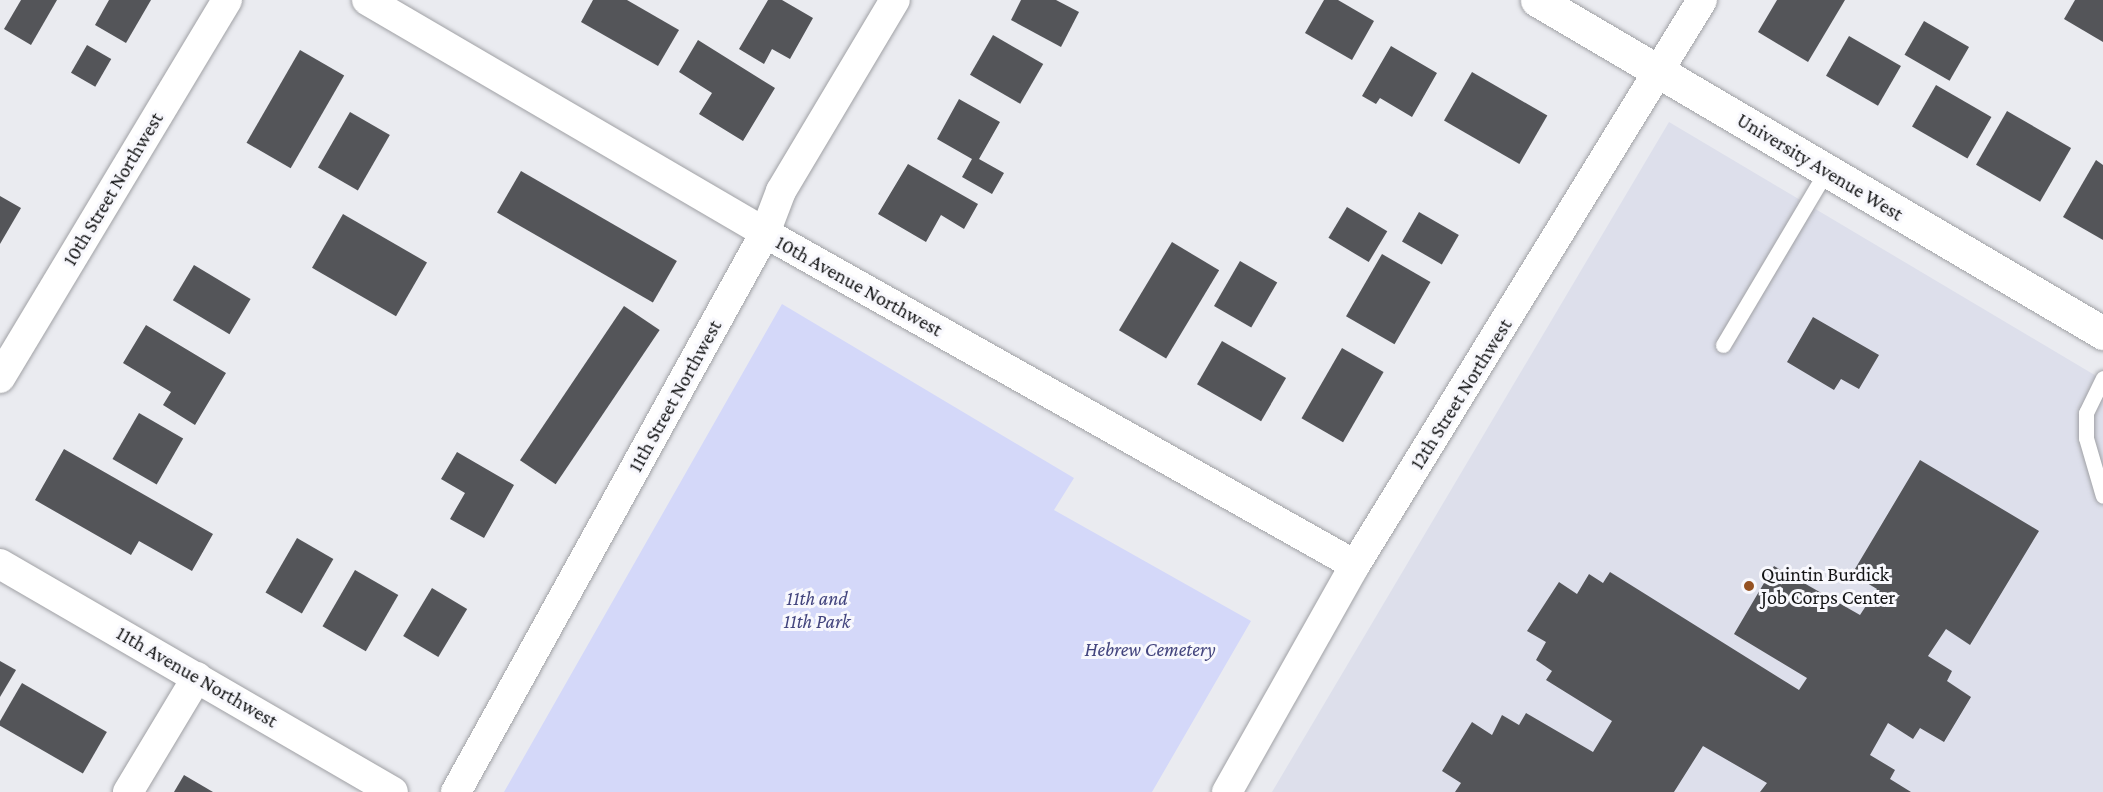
<!DOCTYPE html>
<style>
body{margin:0}
#map{position:relative;width:2103px;height:792px;overflow:hidden;background:#eaebf0;font-family:"Crimson Pro",serif}
div>[style]{position:absolute}
[style*='--x']{left:calc(var(--x)*1px);top:calc(var(--y)*1px);width:calc(var(--w)*1px);rotate:calc(var(--a)*1deg)}
.built>*{inset:0;background:#dddfeb}
.green>*{inset:0;background:#d4d8f9}
.building>*{inset:0;background:#545559;transform-origin:0 0}
.roads{filter:drop-shadow(0 0 2px #a0a1a5) drop-shadow(0 0 2px #a0a1a5)}
.service>*{height:15px;margin:-7.5px;padding:0 7.5px;transform-origin:7.5px;border-radius:7.5px;background:#fff}
.minor>*{height:30px;margin:-15px;padding:0 15px;transform-origin:15px;border-radius:15px;background:#fff}
.tertiary>*{height:33px;margin:-16.5px;padding:0 16.5px;transform-origin:16.5px;border-radius:16.5px;background:#fff}
.dots>*{width:16px;height:16px;translate:-50% -50%;box-sizing:border-box;border:3px solid #f8f8fd;border-radius:50%}
span{translate:-50% -50%;white-space:nowrap;text-align:center;line-height:1.15;-webkit-text-stroke:6px #f8f8fd;paint-order:stroke}
.street-label{font-size:20px;color:#131415}
.poi-label{font-size:20px;color:#131415}
.left{translate:0 -50%;text-align:left}
.park-label{font-size:20px;color:#42447d;font-style:italic}
</style>
<div id="map">
<div class="built">
<div style="clip-path:polygon(1669px 122px,2103px 380px,2103px 792px,1272px 792px)"></div>
</div>
<div class="green">
<div style="clip-path:polygon(782px 304px,1074px 478px,1054px 510px,1251px 621px,1152px 792px,504px 792px)"></div>
</div>
<div class="building">
<div style="clip-path:polygon(21px 0,57px 0,31px 45px,4px 29px)"></div>
<div style="clip-path:polygon(109px 0,151px 0,126px 43px,95px 25px)"></div>
<div style="clip-path:polygon(593px 0,627px 0,679px 30px,658px 66px,581px 22px)"></div>
<div style="clip-path:polygon(768px 0,782px 0,813px 18px,790px 59px,772px 49px,764px 64px,739px 49px)"></div>
<div style="clip-path:polygon(1021px 0,1056px 0,1079px 12px,1061px 47px,1011px 20px)"></div>
<div style="clip-path:polygon(1324px 0,1338px 0,1374px 21px,1352px 60px,1305px 33px)"></div>
<div style="clip-path:polygon(1777px 0,1845px 0,1808px 62px,1758px 32px)"></div>
<div style="clip-path:polygon(2075px 0,2103px 0,2103px 42px,2064px 19px)"></div>
<div style="left:1924px;top:21px;width:52px;height:39px;rotate:30deg"></div>
<div style="left:993px;top:35px;width:58px;height:46px;rotate:30deg"></div>
<div style="left:1849px;top:36px;width:60px;height:46px;rotate:30deg"></div>
<div style="clip-path:polygon(698px 40px,775px 88px,743px 141px,699px 114px,712px 93px,679px 72px)"></div>
<div style="left:87px;top:45px;width:28px;height:32px;rotate:30deg"></div>
<div style="clip-path:polygon(1391px 46px,1437px 73px,1412px 117px,1380px 98px,1376px 104px,1362px 96px)"></div>
<div style="left:300px;top:50px;width:51px;height:107px;rotate:30deg"></div>
<div style="left:1472px;top:72px;width:87px;height:56px;rotate:30deg"></div>
<div style="left:1936px;top:85px;width:64px;height:48px;rotate:30deg"></div>
<div style="clip-path:polygon(959px 99px,1000px 122px,979px 159px,1004px 173px,992px 194px,962px 177px,972px 159px,937px 139px)"></div>
<div style="left:2007px;top:111px;width:74px;height:62px;rotate:30deg"></div>
<div style="left:350px;top:112px;width:46px;height:64px;rotate:30deg"></div>
<div style="clip-path:polygon(2096px 160px,2103px 165px,2103px 240px,2063px 217px)"></div>
<div style="clip-path:polygon(908px 164px,978px 204px,964px 229px,941px 215px,926px 242px,878px 214px)"></div>
<div style="left:521px;top:171px;width:180px;height:48px;rotate:30deg"></div>
<div style="clip-path:polygon(0 196px,21px 208px,0 244px)"></div>
<div style="left:1347px;top:207px;width:47px;height:36px;rotate:31deg"></div>
<div style="left:1419px;top:212px;width:46px;height:34px;rotate:30deg"></div>
<div style="left:343px;top:214px;width:97px;height:62px;rotate:30deg"></div>
<div style="left:1172px;top:242px;width:55px;height:103px;rotate:31deg"></div>
<div style="left:1382px;top:254px;width:56px;height:72px;rotate:30deg"></div>
<div style="left:1240px;top:261px;width:43px;height:52px;rotate:30deg"></div>
<div style="left:194px;top:265px;width:66px;height:41px;rotate:31deg"></div>
<div style="left:624px;top:306px;width:43px;height:186px;rotate:34deg"></div>
<div style="clip-path:polygon(1813px 317px,1879px 355px,1859px 389px,1841px 379px,1834px 390px,1787px 362px)"></div>
<div style="clip-path:polygon(146px 325px,226px 373px,195px 425px,163px 405px,171px 392px,123px 363px)"></div>
<div style="left:1222px;top:341px;width:74px;height:50px;rotate:30deg"></div>
<div style="left:1342px;top:348px;width:48px;height:81px;rotate:30deg"></div>
<div style="left:139px;top:413px;width:51px;height:53px;rotate:30deg"></div>
<div style="clip-path:polygon(64px 449px,213px 534px,192px 571px,139px 541px,131px 555px,35px 500px)"></div>
<div style="clip-path:polygon(457px 452px,514px 485px,484px 538px,450px 519px,465px 493px,441px 479px)"></div>
<div style="clip-path:polygon(1920px 460px,2039px 531px,1970px 645px,1946px 629px,1928px 656px,1952px 671px,1947px 681px,1971px 697px,1944px 742px,1920px 728px,1913px 739px,1888px 723px,1870px 755px,1895px 770px,1890px 779px,1911px 792px,1760px 792px,1767px 783px,1703px 746px,1674px 792px,1455px 792px,1461px 783px,1442px 771px,1472px 722px,1492px 735px,1502px 715px,1519px 725px,1526px 713px,1593px 752px,1612px 721px,1546px 680px,1552px 671px,1536px 660px,1546px 642px,1527px 631px,1559px 582px,1577px 594px,1589px 574px,1603px 583px,1610px 572px,1799px 690px,1807px 678px,1734px 634px,1774px 566px,1860px 615px,1877px 589px,1852px 574px)"></div>
<div style="left:297px;top:538px;width:42px;height:63px;rotate:30deg"></div>
<div style="left:355px;top:570px;width:50px;height:65px;rotate:30deg"></div>
<div style="left:432px;top:588px;width:41px;height:56px;rotate:31deg"></div>
<div style="clip-path:polygon(0 661px,16px 670px,0 697px)"></div>
<div style="left:22px;top:683px;width:98px;height:48px;rotate:30deg"></div>
<div style="clip-path:polygon(184px 775px,213px 792px,174px 792px)"></div>
</div>
<div class="roads">
<div class="service">
<div style="--x:1723;--y:345;--w:204;--a:-59.3"></div>
<div style="--x:2103;--y:378;--w:39;--a:116"></div>
<div style="--x:2086;--y:413;--w:25;--a:90"></div>
<div style="--x:2086;--y:438;--w:60;--a:73.7"></div>
</div>
<div class="minor">
<div style="--x:367;--y:0;--w:461;--a:30.3"></div>
<div style="--x:765;--y:233;--w:677;--a:29.37"></div>
<div style="--x:0;--y:378;--w:441;--a:-59"></div>
<div style="--x:0;--y:564;--w:454;--a:30.1"></div>
<div style="--x:128;--y:792;--w:134;--a:-59"></div>
<div style="--x:456;--y:792;--w:639;--a:-61.07"></div>
<div style="--x:765;--y:233;--w:45;--a:-69.1"></div>
<div style="--x:781;--y:191;--w:222;--a:-59.2"></div>
<div style="--x:1227;--y:792;--w:261;--a:-60.6"></div>
<div style="--x:1355;--y:565;--w:663;--a:-58.44"></div>
</div>
<div class="tertiary">
<div style="--x:1537;--y:0;--w:657;--a:30.47"></div>
</div>
</div>
<div class="dots">
<div style="left:1749px;top:586px;background:#955222"></div>
</div>
<div class="street-label">
<span style="left:1820px;top:167px;rotate:31deg">University Avenue West</span>
<span style="left:113px;top:189px;rotate:-59deg">10th Street Northwest</span>
<span style="left:859px;top:286px;rotate:29deg">10th Avenue Northwest</span>
<span style="left:1461px;top:394px;rotate:-58deg">12th Street Northwest</span>
<span style="left:675px;top:396px;rotate:-61deg">11th Street Northwest</span>
<span style="left:197px;top:677px;rotate:30deg">11th Avenue Northwest</span>
</div>
<div class="poi-label">
<span class="left" style="left:1761px;top:586px">Quintin Burdick<br>Job Corps Center</span>
</div>
<div class="park-label">
<span style="left:817px;top:610px">11th and<br>11th Park</span>
<span style="left:1150px;top:649px">Hebrew Cemetery</span>
</div>
</div>
